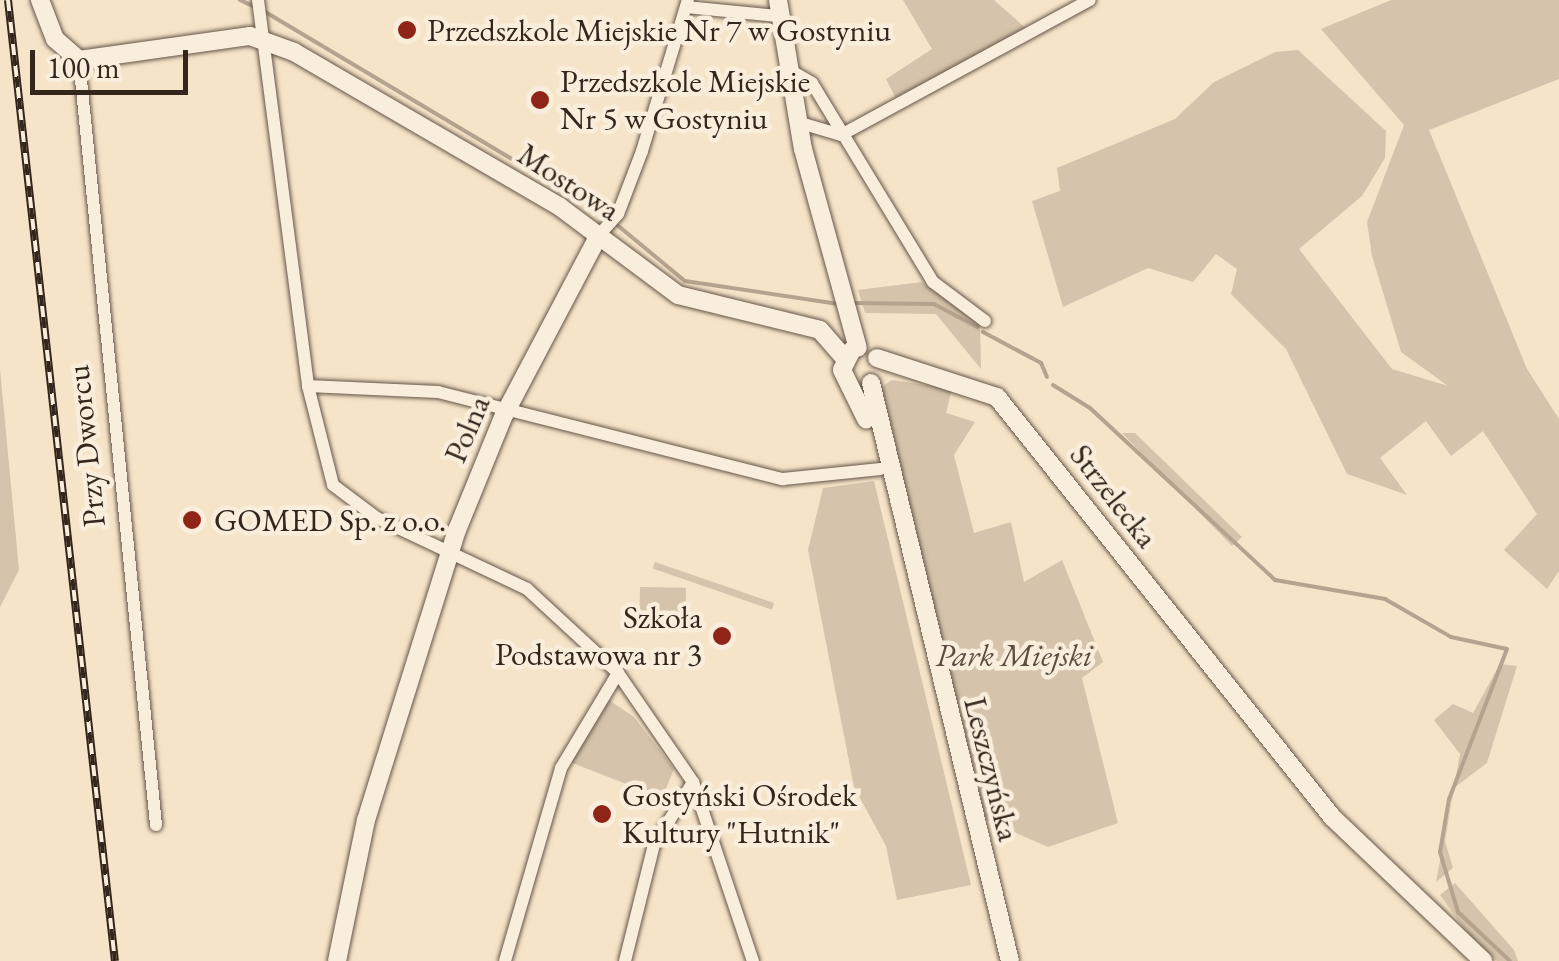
<!DOCTYPE html>
<meta charset="utf-8">
<style>
body{margin:0}
#map{position:relative;width:1559px;height:961px;overflow:hidden;background:#f6e4c8;font-family:"EB Garamond",serif}
div>[style]{position:absolute}
[style*='--x']{left:calc(var(--x)*1px);top:calc(var(--y)*1px);width:calc(var(--w)*1px);rotate:calc(var(--a)*1deg)}
.green>*{inset:0;background:#d5c4ab;transform-origin:0 0}
.stream>*{height:4px;margin:-2px;padding:0 2px;transform-origin:2px;border-radius:2px;background:#b4a38e}
.roads{filter:drop-shadow(0 0 2px #645548) drop-shadow(0 0 2px #645548)}
.street>*{height:12px;margin:-6px;padding:0 6px;transform-origin:6px;border-radius:6px;background:#f9eddb}
.secondary>*{height:18px;margin:-9px;padding:0 9px;transform-origin:9px;border-radius:9px;background:#f9eddb}
.rail>*{height:8px;margin-top:-4px;transform-origin:0;background:repeating-linear-gradient(90deg,#f9eddb 0 11px,#34251d 0 22px);box-sizing:border-box;border-block:2px solid #34251d}
.dots>*{width:28px;height:28px;translate:-50% -50%;box-sizing:border-box;border:5px solid #f9eddb;border-radius:50%}
span{translate:-50% -50%;white-space:nowrap;text-align:center;line-height:1.15;-webkit-text-stroke:9px #f9eddb;paint-order:stroke}
.poi-label{font-size:32px;color:#34251d}
.left{translate:0 -50%;text-align:left}
.right{translate:-100% -50%;text-align:right}
.street-label{font-size:32px;color:#34251d}
.park-label{font-size:32px;color:#5c4d40;font-style:italic}
.scale{position:absolute;left:30px;top:50px;width:158px;height:45px;box-sizing:border-box;border:5px solid #34251d;border-top:0;padding-left:12px;font-size:30px;line-height:35px;white-space:nowrap;color:#34251d;-webkit-text-stroke:8px #f9eddb;paint-order:stroke}
</style>
<div id="map">
<div class="green">
<div style="clip-path:polygon(903px 0,994px 0,1029px 31px,896px 99px,886px 79px,932px 49px)"></div>
<div style="clip-path:polygon(1391px 0,1559px 0,1559px 79px,1429px 130px,1527px 369px,1559px 419px,1559px 571px,1547px 589px,1504px 550px,1537px 514px,1483px 431px,1451px 456px,1426px 421px,1380px 458px,1407px 495px,1347px 474px,1286px 349px,1231px 294px,1237px 269px,1216px 254px,1193px 282px,1148px 268px,1063px 307px,1032px 201px,1060px 191px,1057px 168px,1175px 119px,1214px 82px,1275px 52px,1298px 50px,1386px 131px,1385px 158px,1362px 196px,1299px 249px,1392px 369px,1448px 386px,1401px 352px,1372px 256px,1367px 222px,1404px 125px,1321px 29px)"></div>
<div style="clip-path:polygon(922px 282px,980px 323px,981px 369px,936px 314px,865px 313px,858px 290px)"></div>
<div style="clip-path:polygon(0 369px,19px 570px,0 607px)"></div>
<div style="clip-path:polygon(892px 380px,952px 389px,946px 413px,975px 422px,954px 455px,974px 533px,1011px 522px,1024px 582px,1062px 560px,1103px 662px,1082px 678px,1118px 823px,1048px 847px,982px 818px,880px 388px)"></div>
<div style="clip-path:polygon(1122px 433px,1135px 433px,1242px 537px,1232px 546px)"></div>
<div style="clip-path:polygon(874px 481px,971px 885px,897px 900px,886px 846px,854px 787px,808px 550px,823px 488px)"></div>
<div style="left:655px;top:562px;width:126px;height:7px;rotate:19deg"></div>
<div style="left:640px;top:587px;width:46px;height:25px;rotate:1deg"></div>
<div style="clip-path:polygon(1500px 664px,1517px 666px,1487px 763px,1454px 788px,1445px 841px,1453px 868px,1436px 882px,1460px 754px,1434px 720px,1453px 704px,1473px 713px)"></div>
<div style="clip-path:polygon(606px 698px,634px 717px,674px 769px,662px 798px,570px 762px)"></div>
<div style="clip-path:polygon(1455px 883px,1514px 950px,1518px 961px,1497px 961px,1468px 934px,1440px 895px)"></div>
</div>
<div class="stream">
<div style="--x:240;--y:0;--w:14;--a:25"></div>
<div style="--x:262;--y:10;--w:404;--a:30.8"></div>
<div style="--x:616;--y:224;--w:89;--a:39.6"></div>
<div style="--x:685;--y:281;--w:155;--a:8.5"></div>
<div style="--x:852;--y:303;--w:82;--a:0.7"></div>
<div style="--x:934;--y:304;--w:49;--a:28.1"></div>
<div style="--x:983;--y:332;--w:66;--a:28.1"></div>
<div style="--x:1041;--y:363;--w:15;--a:67"></div>
<div style="--x:1053;--y:385;--w:44;--a:31.9"></div>
<div style="--x:1090;--y:408;--w:253;--a:42.9"></div>
<div style="--x:1275;--y:580;--w:112;--a:9.8"></div>
<div style="--x:1385;--y:599;--w:76;--a:29.9"></div>
<div style="--x:1451;--y:637;--w:57;--a:12.1"></div>
<div style="--x:1507;--y:649;--w:161;--a:111.1"></div>
<div style="--x:1449;--y:799;--w:54;--a:99.6"></div>
<div style="--x:1440;--y:852;--w:63;--a:73.3"></div>
<div style="--x:1458;--y:912;--w:71;--a:43.3"></div>
</div>
<div class="roads">
<div class="street">
<div style="--x:258;--y:0;--w:389;--a:82.6"></div>
<div style="--x:308;--y:386;--w:102;--a:75.8"></div>
<div style="--x:333;--y:485;--w:55;--a:36.9"></div>
<div style="--x:377;--y:518;--w:166;--a:25.3"></div>
<div style="--x:527;--y:589;--w:124;--a:42.7"></div>
<div style="--x:618;--y:673;--w:132;--a:55.5"></div>
<div style="--x:693;--y:782;--w:189;--a:71.5"></div>
<div style="--x:686;--y:7;--w:92;--a:5.6"></div>
<div style="--x:79;--y:60;--w:769;--a:84.25"></div>
<div style="--x:786;--y:68;--w:30;--a:30"></div>
<div style="--x:812;--y:83;--w:233;--a:58.7"></div>
<div style="--x:933;--y:282;--w:65;--a:36.9"></div>
<div style="--x:797;--y:122;--w:46;--a:16.5"></div>
<div style="--x:841;--y:135;--w:283;--a:-28.5"></div>
<div style="--x:599;--y:235;--w:28;--a:-48"></div>
<div style="--x:618;--y:214;--w:67;--a:-69.1"></div>
<div style="--x:642;--y:151;--w:158;--a:-73.1"></div>
<div style="--x:308;--y:386;--w:130;--a:2.6"></div>
<div style="--x:438;--y:392;--w:356;--a:14.2"></div>
<div style="--x:783;--y:479;--w:98;--a:-5.9"></div>
<div style="--x:505;--y:961;--w:201;--a:-73.8"></div>
<div style="--x:561;--y:768;--w:111;--a:-59"></div>
<div style="--x:625;--y:961;--w:120;--a:-76"></div>
<div style="--x:654;--y:845;--w:74;--a:-58.2"></div>
</div>
<div class="secondary">
<div style="--x:40;--y:0;--w:42;--a:69"></div>
<div style="--x:55;--y:39;--w:32;--a:41"></div>
<div style="--x:79;--y:60;--w:173;--a:-8"></div>
<div style="--x:250;--y:36;--w:47;--a:20"></div>
<div style="--x:294;--y:52;--w:308;--a:30.2"></div>
<div style="--x:560;--y:207;--w:147;--a:36.7"></div>
<div style="--x:678;--y:295;--w:146;--a:13.8"></div>
<div style="--x:820;--y:330;--w:37;--a:49"></div>
<div style="--x:778;--y:0;--w:151;--a:80.5"></div>
<div style="--x:803;--y:149;--w:206;--a:74.6"></div>
<div style="--x:852;--y:350;--w:22;--a:117"></div>
<div style="--x:842;--y:370;--w:55;--a:63.9"></div>
<div style="--x:877;--y:358;--w:126;--a:18"></div>
<div style="--x:997;--y:397;--w:537;--a:51.42"></div>
<div style="--x:1332;--y:817;--w:209;--a:43.6"></div>
<div style="--x:871;--y:383;--w:594;--a:76.48"></div>
<div style="--x:337;--y:961;--w:144;--a:-78.4"></div>
<div style="--x:366;--y:820;--w:304;--a:-72.6"></div>
<div style="--x:457;--y:530;--w:124;--a:-67.8"></div>
<div style="--x:504;--y:415;--w:204;--a:-62.2"></div>
</div>
</div>
<div class="rail">
<div style="--x:8;--y:0;--w:967;--a:83.65"></div>
</div>
<div class="dots">
<div style="left:407px;top:30px;background:#8f2418"></div>
<div style="left:540px;top:100px;background:#8f2418"></div>
<div style="left:192px;top:520px;background:#8f2418"></div>
<div style="left:722px;top:636px;background:#8f2418"></div>
<div style="left:602px;top:814px;background:#8f2418"></div>
</div>
<div class="poi-label">
<span class="left" style="left:427px;top:30px">Przedszkole Miejskie Nr 7 w Gostyniu</span>
<span class="left" style="left:560px;top:100px">Przedszkole Miejskie<br>Nr 5 w Gostyniu</span>
<span class="left" style="left:214px;top:520px">GOMED Sp. z o.o.</span>
<span class="right" style="left:702px;top:636px">Szkoła<br>Podstawowa nr 3</span>
<span class="left" style="left:622px;top:814px">Gostyński Ośrodek<br>Kultury "Hutnik"</span>
</div>
<div class="street-label">
<span style="left:569px;top:182px;rotate:33deg">Mostowa</span>
<span style="left:467px;top:429px;rotate:-67deg">Polna</span>
<span style="left:86px;top:446px;rotate:-96deg">Przy Dworcu</span>
<span style="left:1114px;top:496px;rotate:52deg">Strzelecka</span>
<span style="left:992px;top:769px;rotate:76deg">Leszczyńska</span>
</div>
<div class="park-label">
<span style="left:1014px;top:655px">Park Miejski</span>
</div>
<div class="scale">100 m</div>
</div>
